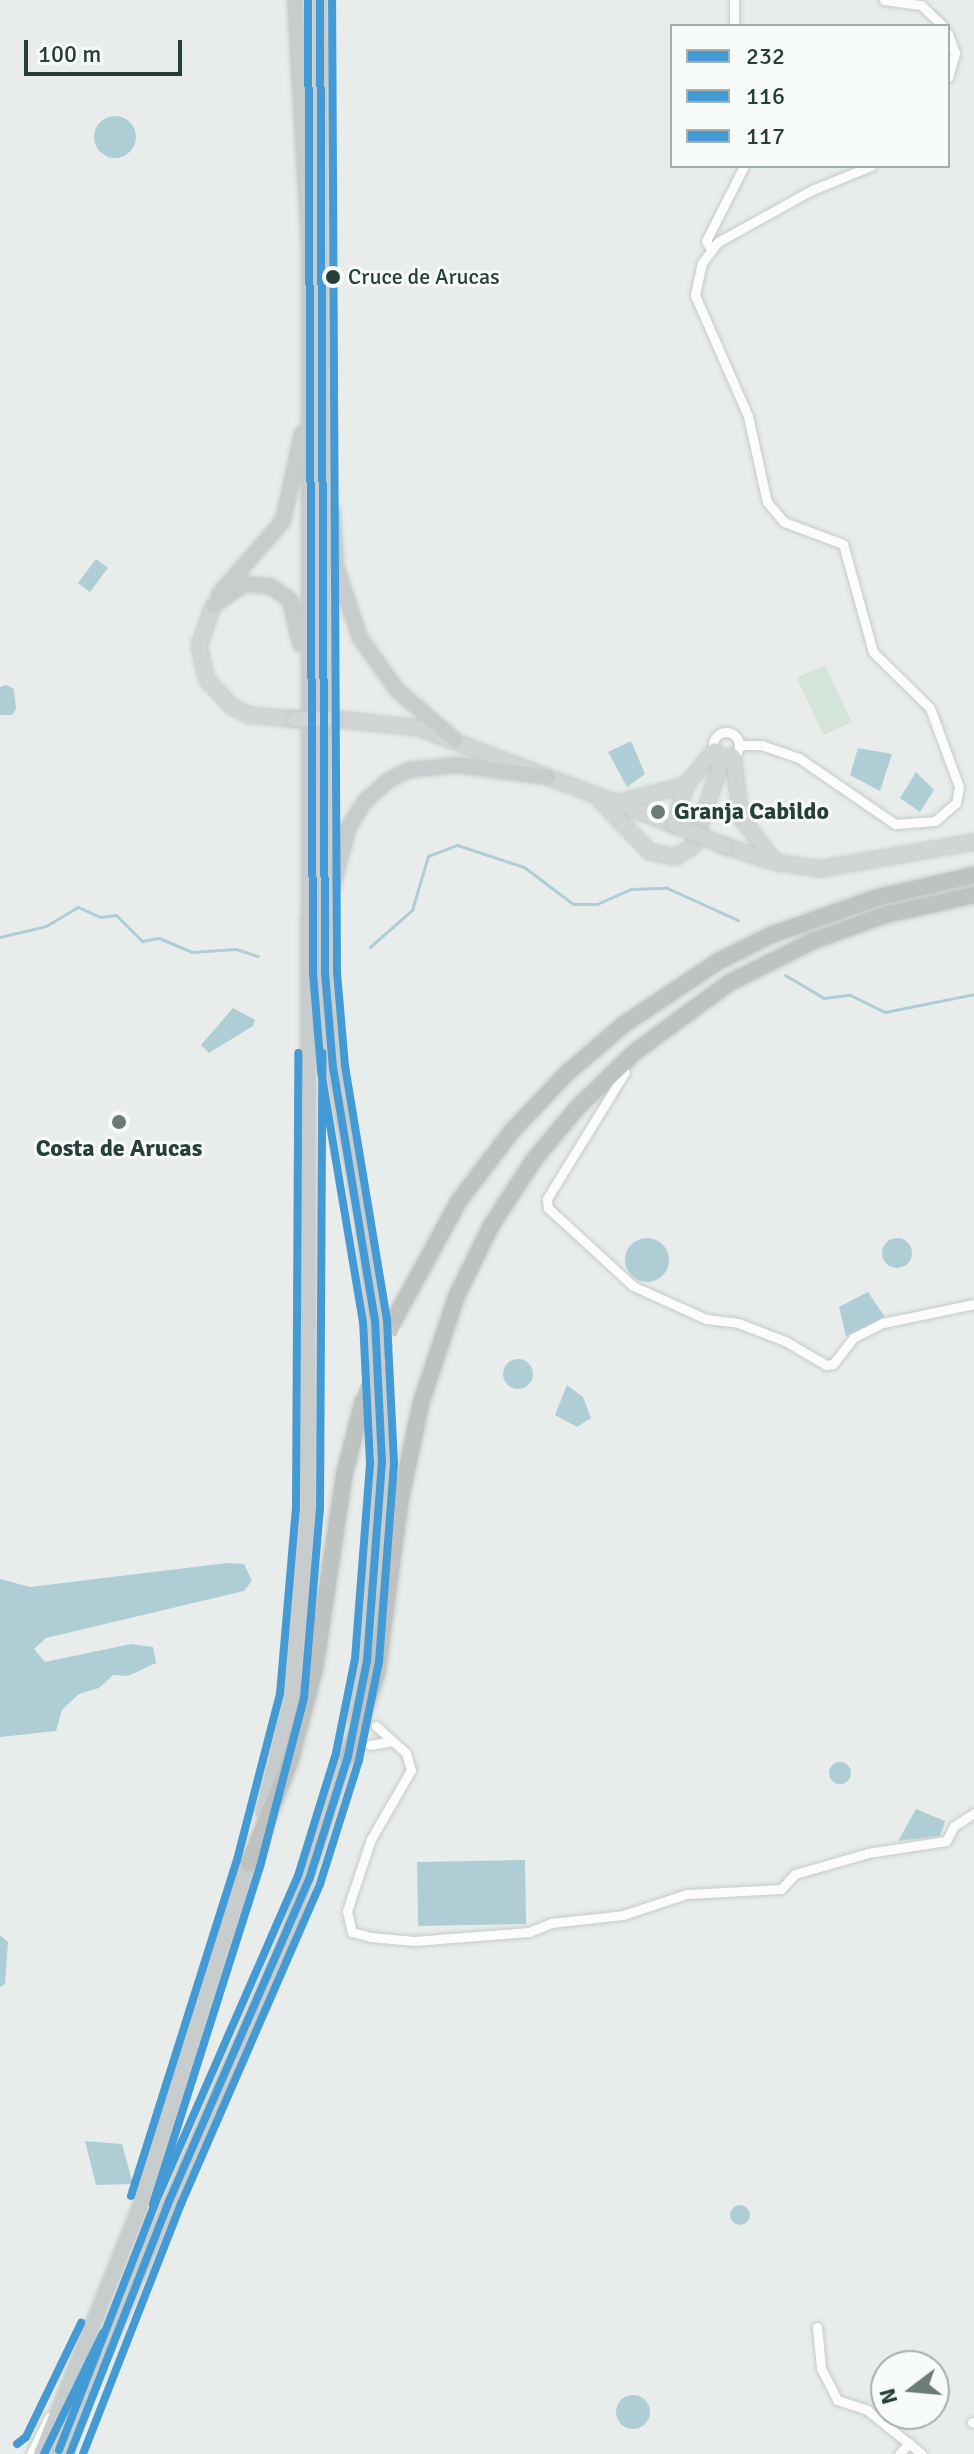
<!DOCTYPE html>
<style>
body{margin:0}
#map{position:relative;width:974px;height:2454px;overflow:hidden;background:#e8edeb;font-family:Signika,sans-serif}
div>[style]{position:absolute}
[style*='--x']{left:calc(var(--x)*1px);top:calc(var(--y)*1px);width:calc(var(--w)*1px);rotate:calc(var(--a)*1deg)}
.green>*{inset:0;background:#d4e4da;transform-origin:0 0}
.water>*{inset:0;background:#afcdd5;transform-origin:0 0}
.round{border-radius:50%}
.stream>*{height:3px;margin:-1.5px;padding:0 1.5px;transform-origin:1.5px;border-radius:1.5px;background:#afcdd5}
.motorway-tunnel>*{height:16px;margin-top:-8px;transform-origin:0;background:repeating-linear-gradient(90deg,#c1cac8 0 16px,transparent 0 24px)}
.roads{filter:drop-shadow(0 0 2px #c5cac8) drop-shadow(0 0 2px #c5cac8)}
.minor>*{height:9px;margin:-4.5px;padding:0 4.5px;transform-origin:4.5px;border-radius:4.5px;background:#fcfcfc}
.minor>.ring{margin:-4.5px;padding:0;box-sizing:content-box;background:none;border:9px solid #fcfcfc;border-radius:50%}
.primary>*{height:14px;margin:-7px;padding:0 7px;transform-origin:7px;border-radius:7px;background:#d0d6d5}
.trunk>*{height:14px;margin:-7px;padding:0 7px;transform-origin:7px;border-radius:7px;background:#c7cccc}
.motorway>*{height:16px;margin:-8px;padding:0 8px;transform-origin:8px;border-radius:8px;background:#bec3c2}
.bridges{filter:drop-shadow(0 0 2px #c4cbc9) drop-shadow(0 0 2px #c4cbc9)}
.primary-bridge>*{height:14px;margin:-7px;padding:0 7px;transform-origin:7px;border-radius:7px;background:#d0d6d5}
.bus-1>*{height:8px;margin:-4px;padding:0 4px;transform-origin:4px;border-radius:4px;background:#449ad5}
.bus-2>*{height:8px;margin:-4px;padding:0 4px;transform-origin:4px;border-radius:4px;background:#449ad5}
.bus-3>*{height:8px;margin:-4px;padding:0 4px;transform-origin:4px;border-radius:4px;background:#449ad5}
.dots>*{width:22px;height:22px;translate:-50% -50%;box-sizing:border-box;border:4px solid #f7fbf9;border-radius:50%}
span{translate:-50% -50%;white-space:nowrap;text-align:center;line-height:1.15;-webkit-text-stroke:6px #f7fbf9;paint-order:stroke}
.bus-label{font-size:22px;color:#273f3a}
.left{translate:0 -50%;text-align:left}
.poi-label{font-size:24px;color:#273f3a;font-weight:700}
.legend{position:absolute;left:670px;top:24px;width:280px;height:144px;box-sizing:border-box;background:#f7fbf9;border:2px solid #a4b0ad;margin:0;padding:10px 14px;list-style:none;font-size:24px;color:#273f3a}
.legend li{display:flex;align-items:center;gap:16px;height:40px}
.legend b{width:40px;border:2px solid #a4b0ad}
.north{position:absolute;left:870px;top:2350px;width:80px;height:80px;box-sizing:border-box;background:#f7fbf9;border:2px solid #a4b0ad;border-radius:50%;rotate:254deg;font-size:22px;font-weight:700;line-height:32px;text-align:center;color:#273f3a}
.north::after{content:'';display:block;margin:auto;width:28px;height:36px;background:#6b7c78;clip-path:polygon(50% 0,100% 100%,50% 72%,0 100%)}
.scale{position:absolute;left:24px;top:40px;width:158px;height:36px;box-sizing:border-box;border:4px solid #273f3a;border-top:0;padding-left:10px;font-size:24px;line-height:28px;white-space:nowrap;color:#273f3a;-webkit-text-stroke:6px #f7fbf9;paint-order:stroke}
</style>
<div id="map">
<div class="green">
<div style="left:825px;top:665px;width:63px;height:31px;rotate:65deg"></div>
</div>
<div class="water">
<div class="round" style="left:94px;top:116px;width:42px;height:42px"></div>
<div style="left:96px;top:559px;width:15px;height:30px;rotate:37deg"></div>
<div style="clip-path:polygon(6px 685px,14px 689px,16px 709px,12px 715px,0 715px,0 687px)"></div>
<div style="clip-path:polygon(631px 741px,645px 774px,627px 787px,608px 752px)"></div>
<div style="clip-path:polygon(858px 748px,892px 754px,880px 791px,850px 775px)"></div>
<div style="clip-path:polygon(916px 772px,934px 790px,920px 812px,900px 798px)"></div>
<div style="clip-path:polygon(233px 1008px,255px 1020px,253px 1026px,209px 1053px,201px 1045px)"></div>
<div class="round" style="left:882px;top:1238px;width:30px;height:30px"></div>
<div class="round" style="left:625px;top:1238px;width:44px;height:44px"></div>
<div style="clip-path:polygon(868px 1292px,885px 1317px,846px 1336px,839px 1307px)"></div>
<div class="round" style="left:503px;top:1359px;width:30px;height:30px"></div>
<div style="clip-path:polygon(567px 1385px,583px 1397px,591px 1418px,577px 1427px,555px 1415px)"></div>
<div style="clip-path:polygon(227px 1563px,244px 1564px,252px 1581px,244px 1591px,46px 1638px,34px 1649px,45px 1662px,131px 1644px,153px 1647px,156px 1663px,128px 1676px,113px 1675px,99px 1688px,79px 1694px,62px 1710px,56px 1731px,0 1737px,0 1579px,30px 1587px)"></div>
<div class="round" style="left:829px;top:1762px;width:22px;height:22px"></div>
<div style="clip-path:polygon(916px 1809px,945px 1821px,940px 1836px,898px 1841px)"></div>
<div style="left:525px;top:1860px;width:64px;height:108px;rotate:89deg"></div>
<div style="clip-path:polygon(0 1935px,8px 1942px,5px 1984px,0 1987px)"></div>
<div style="clip-path:polygon(85px 2141px,122px 2144px,133px 2184px,96px 2185px)"></div>
<div class="round" style="left:730px;top:2205px;width:20px;height:20px"></div>
<div class="round" style="left:616px;top:2395px;width:34px;height:34px"></div>
</div>
<div class="stream">
<div style="--x:0;--y:937;--w:47;--a:-13.4"></div>
<div style="--x:46;--y:926;--w:37;--a:-31"></div>
<div style="--x:78;--y:907;--w:24;--a:24"></div>
<div style="--x:100;--y:917;--w:16;--a:-7"></div>
<div style="--x:116;--y:915;--w:37;--a:45"></div>
<div style="--x:142;--y:941;--w:17;--a:-10"></div>
<div style="--x:159;--y:938;--w:36;--a:23"></div>
<div style="--x:192;--y:952;--w:44;--a:-3.9"></div>
<div style="--x:236;--y:949;--w:23;--a:18"></div>
<div style="--x:370;--y:947;--w:56;--a:-41.4"></div>
<div style="--x:412;--y:910;--w:56;--a:-73.5"></div>
<div style="--x:428;--y:856;--w:31;--a:-21"></div>
<div style="--x:457;--y:845;--w:71;--a:18.2"></div>
<div style="--x:524;--y:867;--w:61;--a:37.1"></div>
<div style="--x:573;--y:904;--w:24;--a:0"></div>
<div style="--x:597;--y:904;--w:37;--a:-24"></div>
<div style="--x:631;--y:889;--w:36;--a:-2"></div>
<div style="--x:667;--y:888;--w:78;--a:24.3"></div>
<div style="--x:785;--y:975;--w:45;--a:30.5"></div>
<div style="--x:824;--y:998;--w:26;--a:-7"></div>
<div style="--x:850;--y:995;--w:39;--a:26"></div>
<div style="--x:885;--y:1012;--w:91;--a:-11.4"></div>
</div>
<div class="motorway-tunnel">
<div style="--x:363;--y:1401;--w:87;--a:-69.1"></div>
</div>
<div class="roads">
<div class="minor">
<div style="--x:734;--y:0;--w:26;--a:90"></div>
<div style="--x:884;--y:0;--w:37;--a:8"></div>
<div style="--x:921;--y:5;--w:30;--a:44"></div>
<div style="--x:948;--y:34;--w:20;--a:70"></div>
<div style="--x:955;--y:53;--w:25;--a:106"></div>
<div style="--x:711;--y:249;--w:9;--a:-122"></div>
<div style="--x:706;--y:241;--w:84;--a:-63.1"></div>
<div class="ring" style="left:713px;top:732px;width:17px;height:17px"></div>
<div style="--x:739;--y:745;--w:22;--a:0"></div>
<div style="--x:761;--y:745;--w:40;--a:18.9"></div>
<div style="--x:799;--y:758;--w:116;--a:34.5"></div>
<div style="--x:895;--y:824;--w:40;--a:-4.3"></div>
<div style="--x:935;--y:821;--w:28;--a:-41"></div>
<div style="--x:956;--y:803;--w:16;--a:-79"></div>
<div style="--x:959;--y:787;--w:84;--a:-110.2"></div>
<div style="--x:930;--y:708;--w:80;--a:-135.5"></div>
<div style="--x:873;--y:652;--w:112;--a:-105.5"></div>
<div style="--x:843;--y:544;--w:63;--a:-159.6"></div>
<div style="--x:784;--y:522;--w:26;--a:-130"></div>
<div style="--x:767;--y:502;--w:88;--a:-102.5"></div>
<div style="--x:748;--y:416;--w:132;--a:-113.7"></div>
<div style="--x:695;--y:295;--w:33;--a:-78"></div>
<div style="--x:702;--y:263;--w:26;--a:-53"></div>
<div style="--x:718;--y:242;--w:107;--a:-29"></div>
<div style="--x:812;--y:190;--w:64;--a:-22.1"></div>
<div style="--x:625;--y:1072;--w:149;--a:121.6"></div>
<div style="--x:547;--y:1199;--w:9;--a:84"></div>
<div style="--x:548;--y:1208;--w:115;--a:42.5"></div>
<div style="--x:633;--y:1286;--w:80;--a:24.3"></div>
<div style="--x:706;--y:1319;--w:32;--a:7"></div>
<div style="--x:738;--y:1323;--w:50;--a:21"></div>
<div style="--x:785;--y:1341;--w:48;--a:30.3"></div>
<div style="--x:826;--y:1365;--w:7;--a:-8"></div>
<div style="--x:833;--y:1364;--w:33;--a:-52"></div>
<div style="--x:853;--y:1338;--w:34;--a:-27"></div>
<div style="--x:883;--y:1323;--w:93;--a:-11.8"></div>
<div style="--x:376;--y:1726;--w:40;--a:42"></div>
<div style="--x:406;--y:1753;--w:18;--a:74"></div>
<div style="--x:411;--y:1770;--w:80;--a:120.1"></div>
<div style="--x:371;--y:1839;--w:76;--a:108.4"></div>
<div style="--x:347;--y:1911;--w:22;--a:77"></div>
<div style="--x:352;--y:1932;--w:20;--a:15"></div>
<div style="--x:371;--y:1937;--w:43;--a:5.3"></div>
<div style="--x:414;--y:1941;--w:115;--a:-4.5"></div>
<div style="--x:529;--y:1932;--w:24;--a:-22"></div>
<div style="--x:551;--y:1923;--w:72;--a:-6.3"></div>
<div style="--x:623;--y:1915;--w:67;--a:-18.2"></div>
<div style="--x:687;--y:1894;--w:94;--a:-3"></div>
<div style="--x:781;--y:1889;--w:21;--a:-47"></div>
<div style="--x:795;--y:1874;--w:76;--a:-16"></div>
<div style="--x:868;--y:1853;--w:79;--a:-8.7"></div>
<div style="--x:946;--y:1841;--w:17;--a:-62"></div>
<div style="--x:954;--y:1826;--w:24;--a:-33"></div>
<div style="--x:370;--y:1745;--w:22;--a:-10"></div>
<div style="--x:817;--y:2327;--w:41;--a:84.4"></div>
<div style="--x:821;--y:2368;--w:36;--a:63"></div>
<div style="--x:837;--y:2400;--w:32;--a:18"></div>
<div style="--x:867;--y:2410;--w:70;--a:38.7"></div>
<div style="--x:972;--y:2422;--w:2;--a:27"></div>
<div style="--x:31;--y:2454;--w:41;--a:-64.1"></div>
<div style="--x:899;--y:2454;--w:15;--a:-48"></div>
</div>
<div class="primary">
<div style="--x:213;--y:606;--w:42;--a:109.3"></div>
<div style="--x:199;--y:646;--w:35;--a:77"></div>
<div style="--x:207;--y:680;--w:35;--a:47"></div>
<div style="--x:231;--y:706;--w:19;--a:28"></div>
<div style="--x:248;--y:715;--w:47;--a:4.9"></div>
<div style="--x:334;--y:719;--w:85;--a:6"></div>
<div style="--x:419;--y:728;--w:273;--a:20.8"></div>
<div style="--x:674;--y:825;--w:42;--a:-73.3"></div>
<div style="--x:686;--y:785;--w:45;--a:-50.4"></div>
<div style="--x:733;--y:756;--w:63;--a:82.6"></div>
<div style="--x:741;--y:818;--w:54;--a:52.5"></div>
<div style="--x:598;--y:798;--w:75;--a:46.1"></div>
<div style="--x:650;--y:852;--w:26;--a:11"></div>
<div style="--x:676;--y:857;--w:20;--a:-33"></div>
<div style="--x:693;--y:846;--w:94;--a:-71.4"></div>
<div style="--x:621;--y:802;--w:67;--a:-14.7"></div>
<div style="--x:725;--y:846;--w:52;--a:18.1"></div>
<div style="--x:774;--y:862;--w:47;--a:8.7"></div>
<div style="--x:820;--y:869;--w:156;--a:-9.9"></div>
</div>
<div class="trunk">
<div style="--x:320;--y:0;--w:973;--a:89.71"></div>
<div style="--x:325;--y:973;--w:95;--a:85.2"></div>
<div style="--x:333;--y:1068;--w:154;--a:79.1"></div>
<div style="--x:362;--y:1219;--w:103;--a:82.7"></div>
<div style="--x:375;--y:1321;--w:142;--a:87.2"></div>
<div style="--x:382;--y:1463;--w:199;--a:94.3"></div>
<div style="--x:367;--y:1661;--w:60;--a:101.5"></div>
<div style="--x:332;--y:511;--w:55;--a:85.8"></div>
<div style="--x:336;--y:566;--w:76;--a:71.6"></div>
<div style="--x:360;--y:638;--w:64;--a:54.6"></div>
<div style="--x:397;--y:690;--w:77;--a:40.8"></div>
<div style="--x:219;--y:594;--w:97;--a:-48.8"></div>
<div style="--x:283;--y:521;--w:90;--a:-77.8"></div>
<div style="--x:213;--y:606;--w:39;--a:-35"></div>
<div style="--x:245;--y:584;--w:25;--a:5"></div>
<div style="--x:270;--y:586;--w:24;--a:35"></div>
<div style="--x:290;--y:600;--w:45;--a:77.2"></div>
<div style="--x:332;--y:889;--w:65;--a:-74.9"></div>
<div style="--x:349;--y:826;--w:31;--a:-57"></div>
<div style="--x:366;--y:800;--w:30;--a:-41"></div>
<div style="--x:389;--y:780;--w:22;--a:-27"></div>
<div style="--x:409;--y:770;--w:48;--a:-5.9"></div>
<div style="--x:457;--y:765;--w:92;--a:7.5"></div>
<div style="--x:263;--y:1812;--w:120;--a:-76"></div>
<div style="--x:292;--y:1696;--w:188;--a:-85.1"></div>
<div style="--x:308;--y:1509;--w:1265;--a:-89.95"></div>
<div style="--x:309;--y:244;--w:244;--a:-93.3"></div>
<div style="--x:41;--y:2454;--w:267;--a:-68.2"></div>
<div style="--x:140;--y:2206;--w:368;--a:-72.5"></div>
<div style="--x:59;--y:2454;--w:564;--a:-66.16"></div>
<div style="--x:287;--y:1938;--w:203;--a:-71.9"></div>
</div>
<div class="motorway">
<div style="--x:394;--y:1320;--w:136;--a:-61.4"></div>
<div style="--x:459;--y:1201;--w:88;--a:-52.9"></div>
<div style="--x:512;--y:1131;--w:79;--a:-46.5"></div>
<div style="--x:566;--y:1074;--w:75;--a:-40.7"></div>
<div style="--x:623;--y:1025;--w:115;--a:-33.7"></div>
<div style="--x:719;--y:961;--w:58;--a:-26.6"></div>
<div style="--x:771;--y:935;--w:114;--a:-19.4"></div>
<div style="--x:879;--y:897;--w:98;--a:-13"></div>
<div style="--x:348;--y:1756;--w:88;--a:-70.7"></div>
<div style="--x:377;--y:1673;--w:173;--a:-82.3"></div>
<div style="--x:400;--y:1502;--w:101;--a:-78"></div>
<div style="--x:421;--y:1403;--w:114;--a:-71.6"></div>
<div style="--x:457;--y:1295;--w:77;--a:-63.8"></div>
<div style="--x:491;--y:1226;--w:77;--a:-57.1"></div>
<div style="--x:533;--y:1161;--w:70;--a:-50.2"></div>
<div style="--x:578;--y:1107;--w:79;--a:-44"></div>
<div style="--x:635;--y:1052;--w:117;--a:-36.3"></div>
<div style="--x:729;--y:983;--w:94;--a:-26.6"></div>
<div style="--x:813;--y:941;--w:77;--a:-19.9"></div>
<div style="--x:885;--y:915;--w:91;--a:-12.7"></div>
<div style="--x:249;--y:1863;--w:109;--a:-67.9"></div>
<div style="--x:290;--y:1762;--w:97;--a:-75.1"></div>
<div style="--x:315;--y:1668;--w:194;--a:-81.4"></div>
<div style="--x:344;--y:1476;--w:77;--a:-75.8"></div>
</div>
</div>
<div class="bridges">
<div class="primary-bridge">
<div style="--x:295;--y:719;--w:39;--a:0"></div>
<div style="--x:674;--y:825;--w:55;--a:22.4"></div>
</div>
</div>
<div class="bus-1">
<div style="--x:70;--y:2454;--w:274;--a:-68.6"></div>
<div style="--x:170;--y:2199;--w:348;--a:-66.5"></div>
<div style="--x:309;--y:1880;--w:130;--a:-72.5"></div>
<div style="--x:348;--y:1756;--w:97;--a:-78.7"></div>
<div style="--x:367;--y:1661;--w:199;--a:-85.7"></div>
<div style="--x:382;--y:1463;--w:142;--a:-92.8"></div>
<div style="--x:375;--y:1321;--w:256;--a:-99.4"></div>
<div style="--x:333;--y:1068;--w:95;--a:-94.8"></div>
<div style="--x:325;--y:973;--w:973;--a:-90.29"></div>
</div>
<div class="bus-2">
<div style="--x:153;--y:2204;--w:354;--a:-72.4"></div>
<div style="--x:260;--y:1867;--w:175;--a:-75.4"></div>
<div style="--x:304;--y:1698;--w:190;--a:-85.2"></div>
<div style="--x:320;--y:1509;--w:456;--a:-89.7"></div>
<div style="--x:44;--y:2454;--w:135;--a:-64"></div>
<div style="--x:83;--y:2454;--w:269;--a:-68.6"></div>
<div style="--x:181;--y:2204;--w:349;--a:-66.5"></div>
<div style="--x:320;--y:1884;--w:130;--a:-72.5"></div>
<div style="--x:359;--y:1760;--w:100;--a:-78.5"></div>
<div style="--x:379;--y:1662;--w:199;--a:-85.7"></div>
<div style="--x:394;--y:1464;--w:144;--a:-92.8"></div>
<div style="--x:387;--y:1320;--w:257;--a:-99.4"></div>
<div style="--x:345;--y:1066;--w:94;--a:-94.9"></div>
<div style="--x:337;--y:972;--w:972;--a:-90.29"></div>
</div>
<div class="bus-3">
<div style="--x:131;--y:2196;--w:352;--a:-72.5"></div>
<div style="--x:237;--y:1860;--w:171;--a:-75.5"></div>
<div style="--x:280;--y:1694;--w:187;--a:-85.1"></div>
<div style="--x:296;--y:1508;--w:455;--a:-89.7"></div>
<div style="--x:17;--y:2444;--w:11;--a:-38"></div>
<div style="--x:26;--y:2437;--w:127;--a:-64.2"></div>
<div style="--x:59;--y:2450;--w:275;--a:-68.7"></div>
<div style="--x:159;--y:2194;--w:347;--a:-66.4"></div>
<div style="--x:298;--y:1876;--w:129;--a:-72.8"></div>
<div style="--x:336;--y:1753;--w:96;--a:-78.6"></div>
<div style="--x:355;--y:1659;--w:197;--a:-85.6"></div>
<div style="--x:370;--y:1463;--w:141;--a:-92.8"></div>
<div style="--x:363;--y:1322;--w:255;--a:-99.5"></div>
<div style="--x:321;--y:1070;--w:97;--a:-94.7"></div>
<div style="--x:313;--y:973;--w:973;--a:-90.29"></div>
</div>
<div class="dots">
<div style="left:333px;top:277px;background:#273f3a"></div>
<div style="left:658px;top:812px;background:#6b7c78"></div>
<div style="left:119px;top:1122px;background:#6b7c78"></div>
</div>
<div class="bus-label">
<span class="left" style="left:348px;top:277px">Cruce de Arucas</span>
</div>
<div class="poi-label">
<span class="left" style="left:674px;top:812px">Granja Cabildo</span>
<span style="left:119px;top:1149px">Costa de Arucas</span>
</div>
<ul class="legend">
<li><b style="height:10px;background:#449ad5"></b>232</li>
<li><b style="height:10px;background:#449ad5"></b>116</li>
<li><b style="height:10px;background:#449ad5"></b>117</li>
</ul>
<div class="north">N</div>
<div class="scale">100 m</div>
</div>
